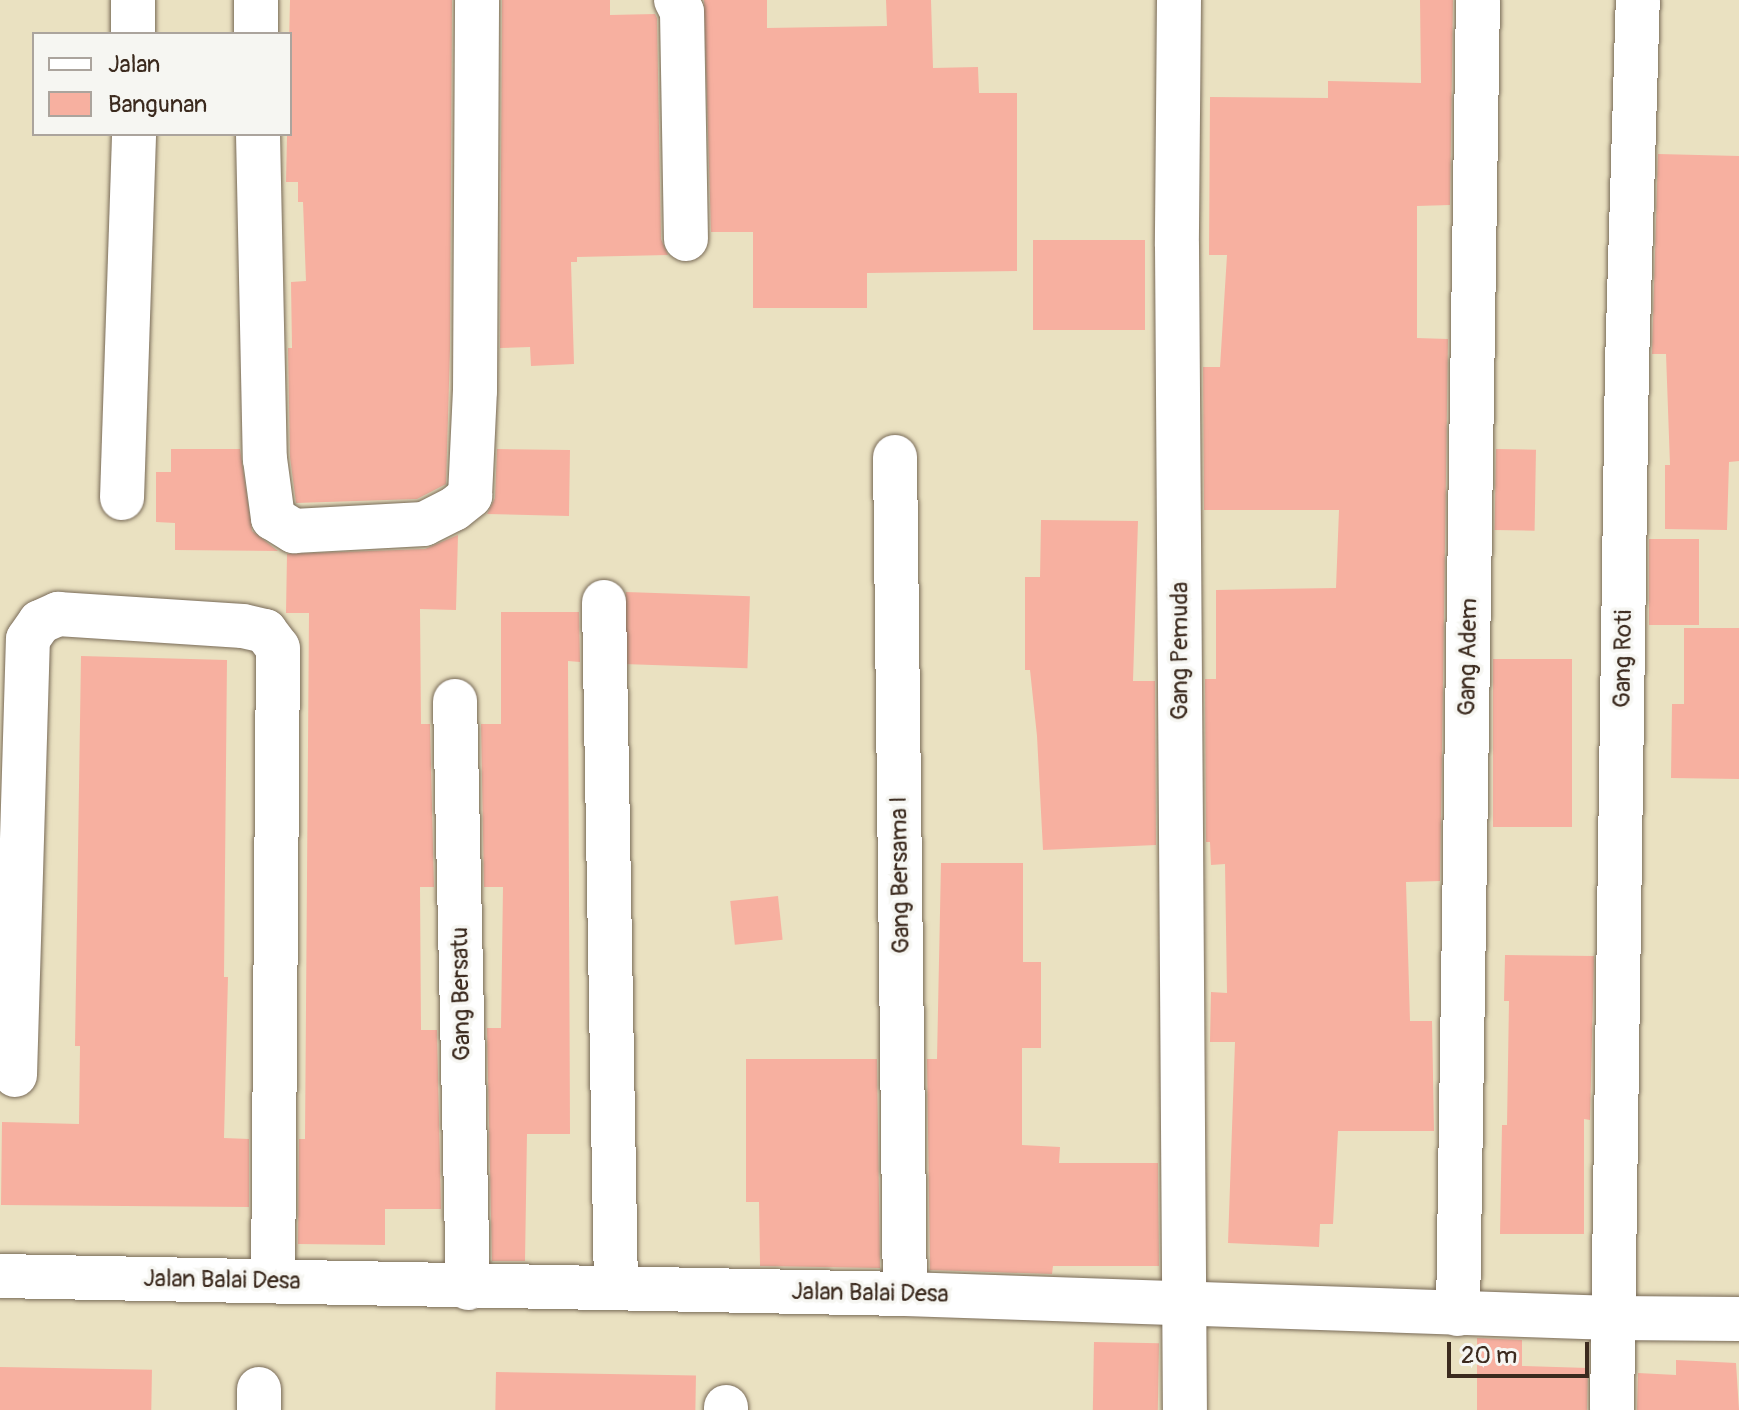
<!DOCTYPE html>
<style>
body{margin:0}
#map{position:relative;width:1739px;height:1410px;overflow:hidden;background:#eae1c1;font-family:Pangolin,sans-serif}
div>[style]{position:absolute}
[style*='--x']{left:calc(var(--x)*1px);top:calc(var(--y)*1px);width:calc(var(--w)*1px);rotate:calc(var(--a)*1deg)}
.building>*{inset:0;background:#f7b0a0;transform-origin:0 0}
.roads{filter:drop-shadow(0 0 2px #786a57) drop-shadow(0 0 2px #786a57)}
.minor>*{height:44px;margin:-22px;padding:0 22px;transform-origin:22px;border-radius:22px;background:#fff}
span{translate:-50% -50%;white-space:nowrap;text-align:center;line-height:1.15;-webkit-text-stroke:7px #f6f6f2;paint-order:stroke}
.street-label{font-size:24px;color:#3b2a1e}
.legend{position:absolute;left:32px;top:32px;width:260px;height:104px;box-sizing:border-box;background:#f6f6f2;border:2px solid #aba49d;margin:0;padding:10px 14px;list-style:none;font-size:24px;color:#3b2a1e}
.legend li{display:flex;align-items:center;gap:16px;height:40px}
.legend b{width:40px;border:2px solid #aba49d}
.scale{position:absolute;left:1447px;top:1342px;width:142px;height:36px;box-sizing:border-box;border:4px solid #3b2a1e;border-top:0;padding-left:10px;font-size:24px;line-height:28px;white-space:nowrap;color:#3b2a1e;-webkit-text-stroke:6px #f6f6f2;paint-order:stroke}
</style>
<div id="map">
<div class="building">
<div style="clip-path:polygon(290px 0,452px 0,450px 350px,446px 484px,417px 499px,296px 503px,290px 457px,288px 348px,292px 348px,291px 282px,306px 281px,303px 202px,298px 202px,298px 182px,286px 182px)"></div>
<div style="clip-path:polygon(502px 0,610px 0,610px 15px,655px 14px,657px 18px,661px 239px,668px 255px,577px 257px,577px 262px,571px 262px,574px 364px,531px 366px,530px 347px,500px 348px)"></div>
<div style="clip-path:polygon(704px 0,767px 0,767px 28px,887px 26px,886px 0,931px 0,933px 68px,978px 67px,979px 93px,1017px 93px,1017px 271px,867px 273px,867px 308px,753px 308px,753px 232px,711px 232px)"></div>
<div style="clip-path:polygon(1420px 0,1453px 0,1450px 205px,1417px 206px,1417px 338px,1448px 339px,1440px 881px,1406px 882px,1410px 1021px,1432px 1021px,1434px 1131px,1338px 1131px,1333px 1224px,1320px 1224px,1319px 1247px,1228px 1243px,1235px 1042px,1210px 1042px,1211px 992px,1227px 993px,1225px 864px,1211px 865px,1210px 842px,1206px 842px,1205px 679px,1216px 679px,1216px 590px,1336px 588px,1339px 510px,1204px 510px,1203px 367px,1220px 367px,1227px 255px,1209px 255px,1210px 97px,1328px 98px,1328px 81px,1421px 83px)"></div>
<div style="clip-path:polygon(1658px 154px,1739px 156px,1739px 461px,1729px 462px,1727px 530px,1665px 529px,1665px 465px,1670px 465px,1666px 354px,1652px 354px)"></div>
<div style="left:1033px;top:240px;width:112px;height:90px"></div>
<div style="clip-path:polygon(171px 449px,240px 449px,252px 531px,278px 551px,175px 550px,175px 523px,156px 522px,156px 472px,171px 472px)"></div>
<div style="clip-path:polygon(497px 449px,570px 450px,569px 516px,487px 514px,495px 498px)"></div>
<div style="left:1496px;top:449px;width:40px;height:81px;rotate:1deg"></div>
<div style="clip-path:polygon(1041px 520px,1138px 521px,1133px 681px,1155px 681px,1156px 845px,1043px 850px,1037px 736px,1030px 670px,1025px 670px,1025px 577px,1040px 577px)"></div>
<div style="clip-path:polygon(458px 535px,456px 610px,420px 609px,421px 724px,430px 724px,434px 887px,420px 887px,421px 1030px,437px 1030px,441px 1209px,385px 1209px,385px 1245px,298px 1244px,299px 1139px,305px 1139px,309px 613px,286px 613px,287px 554px,425px 549px)"></div>
<div style="left:1649px;top:539px;width:50px;height:86px"></div>
<div style="left:626px;top:592px;width:124px;height:72px;rotate:2deg"></div>
<div style="clip-path:polygon(501px 612px,579px 612px,580px 662px,568px 661px,570px 1134px,527px 1134px,525px 1261px,492px 1261px,487px 1028px,501px 1028px,503px 887px,484px 887px,481px 724px,501px 724px)"></div>
<div style="clip-path:polygon(1684px 628px,1739px 628px,1739px 779px,1671px 778px,1672px 704px,1684px 704px)"></div>
<div style="clip-path:polygon(81px 656px,227px 660px,224px 977px,228px 977px,224px 1138px,249px 1139px,249px 1207px,1px 1205px,2px 1122px,79px 1124px,80px 1046px,75px 1046px)"></div>
<div style="left:1493px;top:659px;width:79px;height:168px"></div>
<div style="clip-path:polygon(941px 863px,1023px 863px,1023px 962px,1041px 962px,1041px 1048px,1022px 1048px,1022px 1145px,1060px 1147px,1059px 1163px,1158px 1163px,1159px 1266px,1053px 1266px,1052px 1274px,930px 1270px,927px 1059px,937px 1059px)"></div>
<div style="left:778px;top:896px;width:44px;height:48px;rotate:84deg"></div>
<div style="clip-path:polygon(1505px 955px,1594px 956px,1590px 1120px,1584px 1119px,1584px 1234px,1500px 1234px,1502px 1125px,1507px 1125px,1509px 1001px,1504px 1001px)"></div>
<div style="clip-path:polygon(746px 1059px,877px 1059px,880px 1268px,760px 1266px,759px 1202px,746px 1202px)"></div>
<div style="clip-path:polygon(1477px 1338px,1522px 1340px,1522px 1366px,1588px 1368px,1587px 1410px,1477px 1410px)"></div>
<div style="left:1094px;top:1342px;width:65px;height:68px;rotate:1deg"></div>
<div style="clip-path:polygon(1676px 1360px,1736px 1363px,1739px 1410px,1637px 1410px,1638px 1373px,1676px 1375px)"></div>
<div style="left:0;top:1367px;width:152px;height:43px;rotate:1deg"></div>
<div style="left:496px;top:1372px;width:200px;height:38px;rotate:1deg"></div>
</div>
<div class="roads">
<div class="minor">
<div style="--x:256;--y:0;--w:34;--a:90"></div>
<div style="--x:676;--y:0;--w:13;--a:63"></div>
<div style="--x:682;--y:12;--w:227;--a:89"></div>
<div style="--x:1179;--y:0;--w:246;--a:90.5"></div>
<div style="--x:1177;--y:246;--w:1164;--a:89.61"></div>
<div style="--x:133;--y:34;--w:34;--a:-90"></div>
<div style="--x:258;--y:134;--w:325;--a:88.8"></div>
<div style="--x:265;--y:459;--w:60;--a:82.3"></div>
<div style="--x:273;--y:518;--w:25;--a:32"></div>
<div style="--x:294;--y:531;--w:130;--a:-3.1"></div>
<div style="--x:424;--y:524;--w:34;--a:-27"></div>
<div style="--x:454;--y:509;--w:21;--a:-39"></div>
<div style="--x:470;--y:496;--w:105;--a:-87.3"></div>
<div style="--x:475;--y:391;--w:391;--a:-89.7"></div>
<div style="--x:895;--y:457;--w:837;--a:89.32"></div>
<div style="--x:122;--y:498;--w:364;--a:-88.1"></div>
<div style="--x:604;--y:602;--w:686;--a:89"></div>
<div style="--x:455;--y:701;--w:587;--a:88.73"></div>
<div style="--x:15;--y:1075;--w:436;--a:-88.3"></div>
<div style="--x:28;--y:639;--w:21;--a:-55"></div>
<div style="--x:40;--y:622;--w:20;--a:-24"></div>
<div style="--x:58;--y:614;--w:185;--a:3.7"></div>
<div style="--x:243;--y:626;--w:23;--a:13"></div>
<div style="--x:265;--y:631;--w:21;--a:53"></div>
<div style="--x:278;--y:648;--w:633;--a:90.45"></div>
<div style="--x:0;--y:1276;--w:905;--a:1.14"></div>
<div style="--x:905;--y:1294;--w:708;--a:1.94"></div>
<div style="--x:1613;--y:1318;--w:126;--a:0.5"></div>
<div style="--x:1458;--y:1314;--w:1314;--a:-89.13"></div>
<div style="--x:726;--y:1407;--w:3;--a:90"></div>
<div style="--x:259;--y:1410;--w:21;--a:-90"></div>
<div style="--x:1612;--y:1410;--w:1046;--a:-89.18"></div>
<div style="--x:1627;--y:364;--w:364;--a:-88.3"></div>
</div>
</div>
<div class="street-label">
<span style="left:1180px;top:651px;rotate:-90deg">Gang Pemuda</span>
<span style="left:1468px;top:657px;rotate:-89deg">Gang Adem</span>
<span style="left:1623px;top:659px;rotate:-89deg">Gang Roti</span>
<span style="left:900px;top:875px;rotate:-91deg">Gang Bersama I</span>
<span style="left:461px;top:994px;rotate:-91deg">Gang Bersatu</span>
<span style="left:222px;top:1280px;rotate:1deg">Jalan Balai Desa</span>
<span style="left:870px;top:1293px;rotate:1deg">Jalan Balai Desa</span>
</div>
<ul class="legend">
<li><b style="height:10px;background:#fff"></b>Jalan</li>
<li><b style="height:22px;background:#f7b0a0"></b>Bangunan</li>
</ul>
<div class="scale">20 m</div>
</div>
